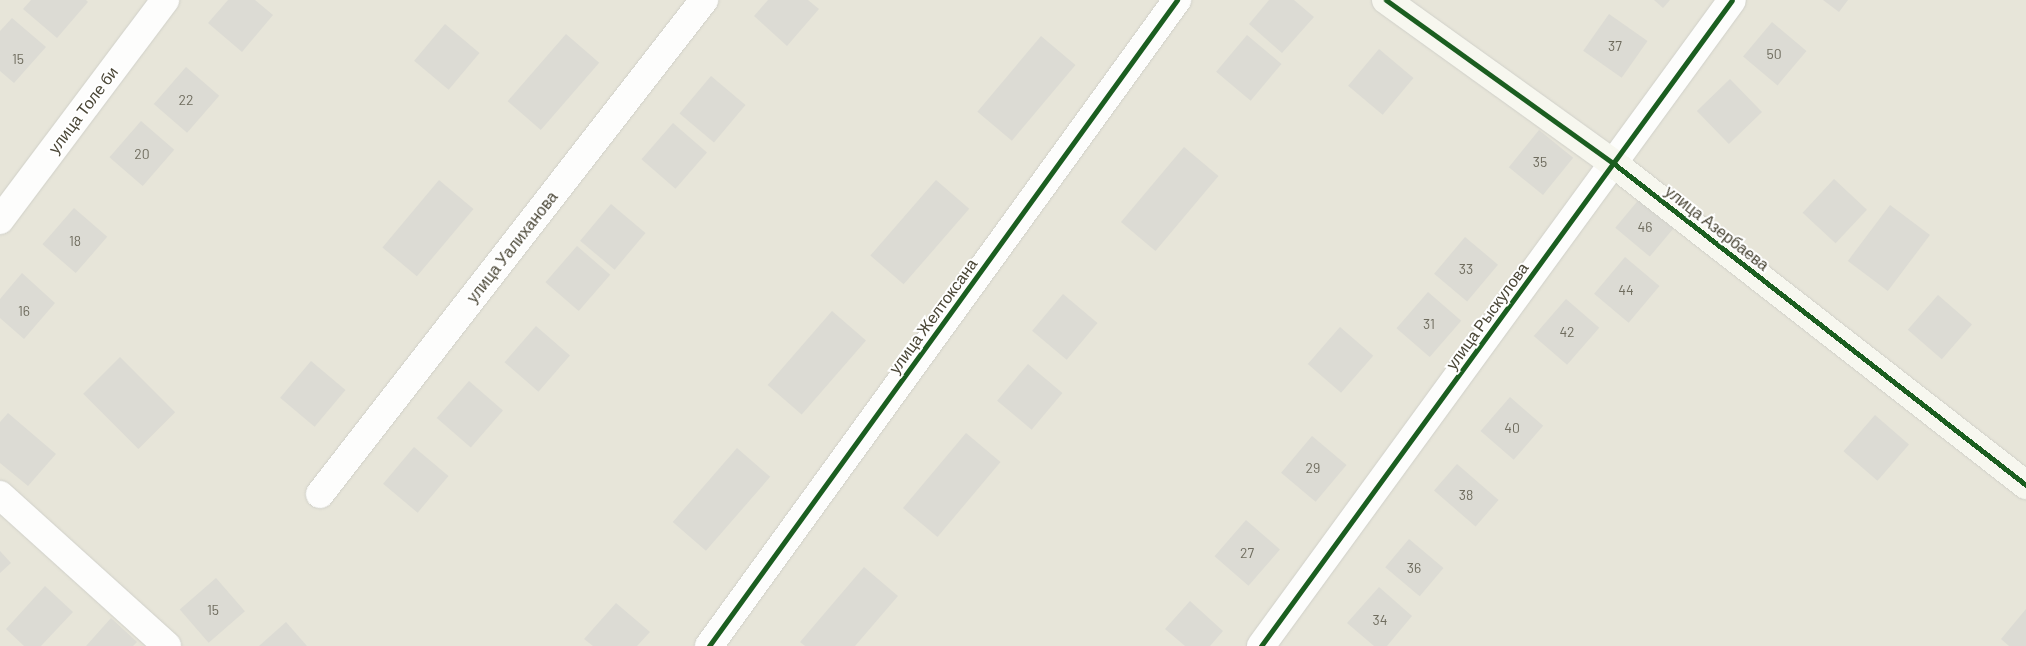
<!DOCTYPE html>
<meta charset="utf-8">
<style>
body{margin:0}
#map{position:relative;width:2026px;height:646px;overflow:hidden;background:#f2f2ec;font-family:Barlow,sans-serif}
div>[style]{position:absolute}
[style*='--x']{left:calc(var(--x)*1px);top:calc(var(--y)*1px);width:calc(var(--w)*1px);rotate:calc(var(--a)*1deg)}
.residential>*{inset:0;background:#e7e5d9;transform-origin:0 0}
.building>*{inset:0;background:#dcdbd4;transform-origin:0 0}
.roads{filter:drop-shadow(0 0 1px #d0d0c9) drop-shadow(0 0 1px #d0d0c9)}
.street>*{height:28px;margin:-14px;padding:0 14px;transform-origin:14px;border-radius:14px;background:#fdfdfc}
.secondary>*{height:28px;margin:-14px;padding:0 14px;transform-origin:14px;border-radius:14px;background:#f7f7ef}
.cycleway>*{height:5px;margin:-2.5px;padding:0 2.5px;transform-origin:2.5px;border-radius:2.5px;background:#1b5e20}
span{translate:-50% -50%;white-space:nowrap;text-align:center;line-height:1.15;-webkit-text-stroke:4px #fff;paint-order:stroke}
.number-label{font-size:14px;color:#6f6c5e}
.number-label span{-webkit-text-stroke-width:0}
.street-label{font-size:16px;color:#4a4636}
</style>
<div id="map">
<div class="residential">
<div style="left:0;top:0;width:2026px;height:646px"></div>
</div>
<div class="building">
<div style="clip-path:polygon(31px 0,86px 0,88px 2px,57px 38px,23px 9px)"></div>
<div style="clip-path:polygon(228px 0,255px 0,273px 15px,242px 52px,208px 23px)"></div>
<div style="clip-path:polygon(768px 0,808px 0,819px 9px,787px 46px,754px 16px)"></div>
<div style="clip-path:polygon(1269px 0,1294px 0,1314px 17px,1282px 53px,1249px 24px)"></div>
<div style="clip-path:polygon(1654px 0,1670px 0,1663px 8px)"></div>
<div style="clip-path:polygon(1823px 0,1848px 0,1839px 12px)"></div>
<div style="left:1609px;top:14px;width:47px;height:45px;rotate:35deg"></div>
<div style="clip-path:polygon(12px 18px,46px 47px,14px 83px,0 71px,0 31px)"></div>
<div style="left:1772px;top:22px;width:45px;height:45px;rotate:40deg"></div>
<div style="left:445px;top:24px;width:45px;height:48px;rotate:40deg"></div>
<div style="left:566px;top:34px;width:44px;height:89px;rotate:41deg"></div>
<div style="left:1247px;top:35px;width:45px;height:48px;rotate:40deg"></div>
<div style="left:1041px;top:36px;width:45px;height:99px;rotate:40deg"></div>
<div style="left:1379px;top:49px;width:45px;height:48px;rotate:40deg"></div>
<div style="left:186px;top:67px;width:44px;height:49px;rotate:41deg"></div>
<div style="left:711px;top:76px;width:45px;height:49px;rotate:40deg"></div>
<div style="left:1730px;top:79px;width:46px;height:46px;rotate:46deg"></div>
<div style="left:141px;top:121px;width:44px;height:48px;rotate:41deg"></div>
<div style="left:673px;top:123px;width:45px;height:48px;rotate:41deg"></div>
<div style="left:1539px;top:130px;width:44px;height:48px;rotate:39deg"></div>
<div style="left:1184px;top:147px;width:45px;height:98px;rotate:40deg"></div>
<div style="left:1834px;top:179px;width:45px;height:46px;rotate:43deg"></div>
<div style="left:439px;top:180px;width:45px;height:88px;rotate:40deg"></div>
<div style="left:936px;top:180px;width:44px;height:100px;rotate:41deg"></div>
<div style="left:1641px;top:197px;width:45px;height:40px;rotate:40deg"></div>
<div style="left:611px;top:204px;width:45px;height:48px;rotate:40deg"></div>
<div style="left:1890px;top:205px;width:50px;height:70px;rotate:37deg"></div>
<div style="left:74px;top:208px;width:44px;height:48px;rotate:41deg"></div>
<div style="left:1465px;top:237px;width:43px;height:48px;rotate:40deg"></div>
<div style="left:577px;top:246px;width:44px;height:48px;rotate:41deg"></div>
<div style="left:1625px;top:257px;width:45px;height:48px;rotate:40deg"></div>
<div style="clip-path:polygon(22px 273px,55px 303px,24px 339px,0 318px,0 299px)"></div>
<div style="left:1428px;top:292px;width:44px;height:48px;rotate:41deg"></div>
<div style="left:1063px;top:294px;width:45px;height:48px;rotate:40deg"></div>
<div style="left:1938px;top:295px;width:45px;height:46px;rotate:41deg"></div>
<div style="left:1566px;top:299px;width:44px;height:49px;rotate:41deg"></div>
<div style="left:832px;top:311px;width:45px;height:98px;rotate:41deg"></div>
<div style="left:536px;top:326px;width:45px;height:48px;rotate:41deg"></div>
<div style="left:1340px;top:327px;width:44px;height:49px;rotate:41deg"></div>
<div style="left:120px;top:357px;width:78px;height:52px;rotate:45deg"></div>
<div style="left:311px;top:361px;width:45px;height:48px;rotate:40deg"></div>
<div style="left:1028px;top:364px;width:45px;height:48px;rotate:40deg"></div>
<div style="left:469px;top:381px;width:45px;height:49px;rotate:41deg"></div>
<div style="left:1510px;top:397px;width:44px;height:45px;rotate:41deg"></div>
<div style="clip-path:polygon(8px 413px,56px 454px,28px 486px,0 463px,0 422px)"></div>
<div style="left:1875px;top:415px;width:45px;height:48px;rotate:41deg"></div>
<div style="left:966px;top:433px;width:45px;height:98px;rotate:40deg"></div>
<div style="left:1312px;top:436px;width:45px;height:48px;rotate:40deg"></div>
<div style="left:414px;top:447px;width:45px;height:48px;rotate:40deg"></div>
<div style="left:737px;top:448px;width:44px;height:98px;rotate:41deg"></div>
<div style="left:1457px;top:464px;width:55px;height:35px;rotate:41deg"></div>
<div style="left:1246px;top:520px;width:45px;height:48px;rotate:41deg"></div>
<div style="left:1409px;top:539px;width:45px;height:37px;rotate:40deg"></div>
<div style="clip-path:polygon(0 551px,11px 563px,0 573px)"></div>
<div style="clip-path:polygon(864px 567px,898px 596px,855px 646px,805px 646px,800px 642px)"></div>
<div style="left:216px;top:578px;width:44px;height:48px;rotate:49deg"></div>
<div style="clip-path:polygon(45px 586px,73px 612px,41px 646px,24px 646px,6px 629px)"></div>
<div style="clip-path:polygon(1379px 587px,1412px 616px,1387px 646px,1374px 646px,1347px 623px)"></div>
<div style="clip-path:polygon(1190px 601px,1223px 631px,1210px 646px,1185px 646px,1165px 629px)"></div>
<div style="clip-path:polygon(616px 603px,650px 632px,637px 646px,593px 646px,584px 639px)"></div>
<div style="clip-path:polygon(2026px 609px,2026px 646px,2009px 646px,2001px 639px)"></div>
<div style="clip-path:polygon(111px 618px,137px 642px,133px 646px,86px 646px)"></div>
<div style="clip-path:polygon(286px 622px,307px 646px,259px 646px)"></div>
</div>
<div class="roads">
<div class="street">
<div style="--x:0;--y:220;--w:275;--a:-53.1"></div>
<div style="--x:320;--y:494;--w:626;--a:-52.14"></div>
<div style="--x:0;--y:495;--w:225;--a:42.1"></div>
<div style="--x:709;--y:646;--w:798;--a:-54.08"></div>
<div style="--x:1261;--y:646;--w:799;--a:-53.9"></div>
</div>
<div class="secondary">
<div style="--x:1386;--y:0;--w:279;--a:35.7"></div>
<div style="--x:1613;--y:163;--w:524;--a:37.94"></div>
</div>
</div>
<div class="cycleway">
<div style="--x:1386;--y:0;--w:279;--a:35.7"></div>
<div style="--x:1613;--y:163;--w:524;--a:37.94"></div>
<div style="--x:709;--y:646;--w:798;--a:-54.08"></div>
<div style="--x:1261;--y:646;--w:799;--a:-53.9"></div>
</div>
<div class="number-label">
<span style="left:1615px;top:46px">37</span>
<span style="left:1774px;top:54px">50</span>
<span style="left:18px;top:59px">15</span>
<span style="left:186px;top:100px">22</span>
<span style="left:142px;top:154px">20</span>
<span style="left:1540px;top:162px">35</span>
<span style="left:1645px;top:227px">46</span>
<span style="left:75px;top:241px">18</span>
<span style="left:1466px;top:269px">33</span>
<span style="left:1626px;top:290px">44</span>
<span style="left:24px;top:311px">16</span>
<span style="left:1429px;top:324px">31</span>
<span style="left:1567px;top:332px">42</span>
<span style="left:1512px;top:428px">40</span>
<span style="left:1313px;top:468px">29</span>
<span style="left:1466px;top:495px">38</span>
<span style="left:1247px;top:553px">27</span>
<span style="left:1414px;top:568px">36</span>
<span style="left:213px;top:610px">15</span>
<span style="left:1380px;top:620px">34</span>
</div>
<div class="street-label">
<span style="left:83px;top:110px;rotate:-53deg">улица Толе би</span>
<span style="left:1717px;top:228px;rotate:38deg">улица Азербаева</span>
<span style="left:512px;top:247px;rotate:-52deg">улица Уалиханова</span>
<span style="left:933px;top:316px;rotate:-54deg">улица Желтоксана</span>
<span style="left:1487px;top:316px;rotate:-54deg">улица Рыскулова</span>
</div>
</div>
